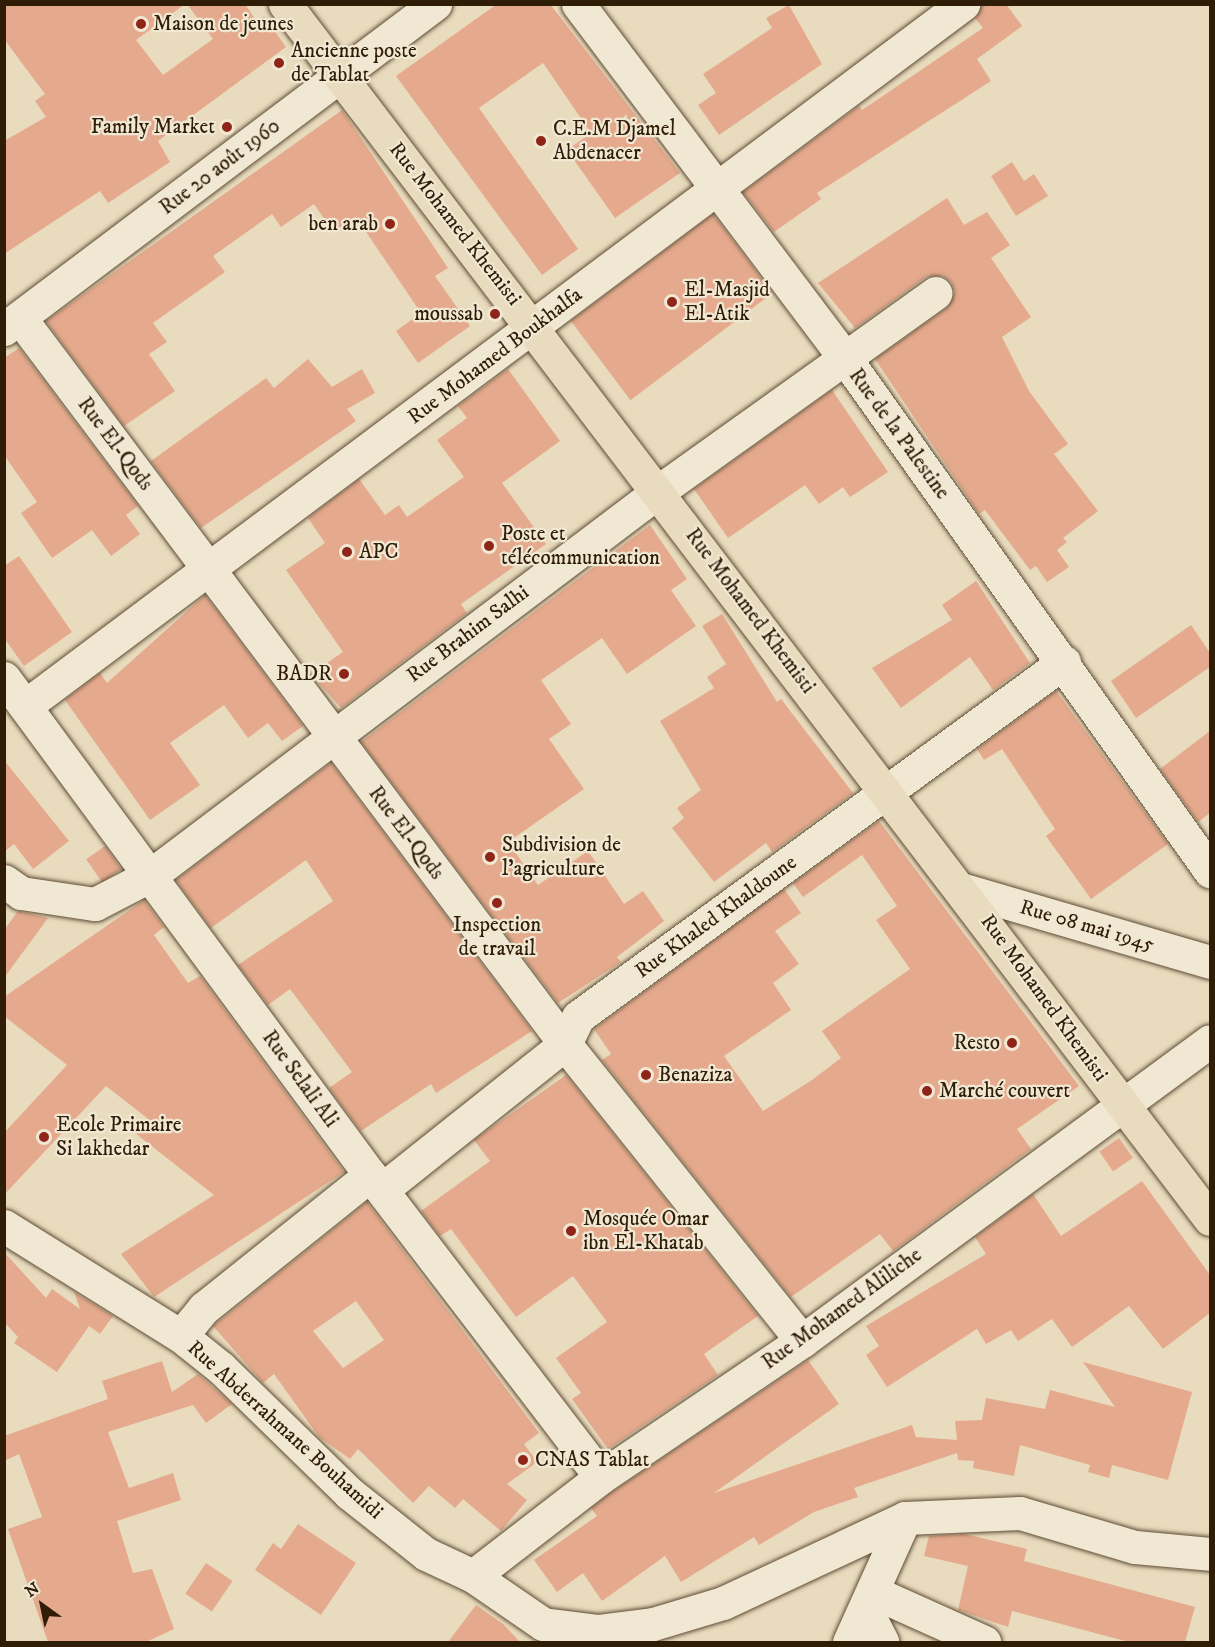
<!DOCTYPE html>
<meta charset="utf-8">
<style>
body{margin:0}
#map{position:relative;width:1215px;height:1647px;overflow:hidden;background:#e9dbbd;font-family:"IM FELL DW Pica",serif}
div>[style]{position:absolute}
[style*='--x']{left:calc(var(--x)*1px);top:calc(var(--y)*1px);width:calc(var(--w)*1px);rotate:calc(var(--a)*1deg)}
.building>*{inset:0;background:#e5aa8d;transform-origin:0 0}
.roads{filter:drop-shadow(0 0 2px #5e4c35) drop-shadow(0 0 2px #5e4c35)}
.minor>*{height:33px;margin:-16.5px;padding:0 16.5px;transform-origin:16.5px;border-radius:16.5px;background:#f1e8d4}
.major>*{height:33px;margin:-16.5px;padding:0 16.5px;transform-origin:16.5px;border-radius:16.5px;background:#e9dbbd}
.dots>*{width:16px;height:16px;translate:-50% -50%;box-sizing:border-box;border:3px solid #f1e8d4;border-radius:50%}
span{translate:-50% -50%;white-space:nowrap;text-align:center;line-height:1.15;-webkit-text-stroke:4.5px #f1e8d4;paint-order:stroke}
.poi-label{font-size:21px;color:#301d08}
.left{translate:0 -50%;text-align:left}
.right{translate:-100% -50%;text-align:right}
.street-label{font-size:21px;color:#301d08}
.frame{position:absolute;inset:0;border:6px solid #301d08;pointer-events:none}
.north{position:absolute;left:12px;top:1575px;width:60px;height:60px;-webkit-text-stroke:4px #f1e8d4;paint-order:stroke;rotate:327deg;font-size:16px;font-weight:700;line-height:24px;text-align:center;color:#301d08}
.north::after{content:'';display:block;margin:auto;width:21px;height:27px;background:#301d08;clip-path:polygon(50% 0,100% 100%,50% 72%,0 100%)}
</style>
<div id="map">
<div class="building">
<div style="clip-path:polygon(4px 4px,185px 4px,136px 40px,163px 75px,213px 39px,187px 4px,245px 4px,257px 22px,264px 16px,286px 47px,158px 141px,170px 162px,108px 203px,100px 191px,4px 254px,4px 141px,46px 117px,35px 101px,45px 94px,4px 39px)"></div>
<div style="clip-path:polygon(497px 4px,550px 4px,680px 173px,615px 218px,567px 150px,591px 133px,543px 63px,479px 108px,578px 249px,542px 275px,396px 76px)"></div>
<div style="clip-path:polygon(981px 4px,1006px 4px,1022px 26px,977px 59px,991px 81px,817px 193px,821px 199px,774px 232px,743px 192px,859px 106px,862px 110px,983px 28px,975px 18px)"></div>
<div style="clip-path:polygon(789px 5px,822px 64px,719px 135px,698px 105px,716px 93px,703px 74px,772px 28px,766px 18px)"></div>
<div style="clip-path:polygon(342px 110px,448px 268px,435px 276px,470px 326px,418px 363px,396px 331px,421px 313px,356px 217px,333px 232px,314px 204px,281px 227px,272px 214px,213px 256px,225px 272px,153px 323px,167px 342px,149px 354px,175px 391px,124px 426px,46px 321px)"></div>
<div style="clip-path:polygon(1012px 162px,1024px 181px,1034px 174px,1048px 196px,1016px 216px,991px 176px)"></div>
<div style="clip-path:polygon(947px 198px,964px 225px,987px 212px,1010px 245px,991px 258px,1031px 317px,1002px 337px,1029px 391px,1068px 444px,1054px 454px,1098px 511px,1063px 538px,1067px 542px,1057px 550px,1069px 567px,1047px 582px,1036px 566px,1030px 570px,985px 510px,979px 514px,875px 359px,947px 308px,955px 292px,951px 282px,943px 276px,926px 277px,855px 328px,818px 283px)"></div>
<div style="left:713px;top:214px;width:99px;height:178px;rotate:53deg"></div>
<div style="clip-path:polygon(19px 348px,138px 506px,126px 515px,140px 534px,111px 556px,92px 530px,52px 558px,21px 513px,37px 502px,4px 455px,4px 358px)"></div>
<div style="clip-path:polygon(308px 359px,332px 387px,362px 369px,375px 393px,347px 409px,356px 421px,201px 528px,151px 461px,266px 378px,274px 388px)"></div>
<div style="clip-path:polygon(508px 369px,560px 441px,502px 483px,546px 544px,461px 604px,467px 613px,341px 708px,311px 674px,343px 652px,286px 570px,325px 543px,308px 518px,359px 479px,385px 515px,399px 505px,407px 517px,464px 477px,437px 440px,467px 418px,458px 406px)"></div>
<div style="clip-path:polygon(832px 390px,888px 472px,850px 497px,843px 487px,819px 504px,805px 485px,728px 538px,694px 489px)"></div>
<div style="clip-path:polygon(650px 525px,687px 579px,671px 590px,696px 626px,627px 674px,602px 638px,541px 680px,571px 724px,549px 739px,584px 789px,508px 842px,538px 885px,588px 851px,624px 904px,643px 891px,664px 921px,617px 957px,621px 962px,558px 1003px,361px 742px)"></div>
<div style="clip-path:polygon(19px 556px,72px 632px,24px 666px,4px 638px,4px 566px)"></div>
<div style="clip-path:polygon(976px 581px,1030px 663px,993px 690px,970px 657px,901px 708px,872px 668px,952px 620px,942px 605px)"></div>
<div style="clip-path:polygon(205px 595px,303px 726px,282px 741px,268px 723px,248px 738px,224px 705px,170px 743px,200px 785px,150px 820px,65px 700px,100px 673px,107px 683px)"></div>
<div style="clip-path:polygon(722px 614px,777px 702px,781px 699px,853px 793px,772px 852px,766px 843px,714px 882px,672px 828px,684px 818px,677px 808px,701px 790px,660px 721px,714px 688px,707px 677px,726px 664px,702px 626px)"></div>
<div style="clip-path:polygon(1191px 625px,1210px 653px,1210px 667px,1136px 718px,1111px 681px)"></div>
<div style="clip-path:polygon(1056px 691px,1168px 844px,1091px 899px,1046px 836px,1055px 829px,1002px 749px,984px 760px,977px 749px)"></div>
<div style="clip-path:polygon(1210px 731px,1210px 813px,1198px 822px,1160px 769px)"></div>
<div style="clip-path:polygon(4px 760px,69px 841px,33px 869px,14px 844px,4px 852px)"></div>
<div style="clip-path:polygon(331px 763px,532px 1031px,436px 1093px,431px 1084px,361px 1131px,329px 1088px,352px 1072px,290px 989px,268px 1005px,238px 965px,333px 901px,306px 860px,211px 928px,176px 880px)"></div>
<div style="clip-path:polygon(879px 821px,1079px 1086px,1017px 1129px,1031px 1149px,893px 1251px,880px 1234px,791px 1297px,602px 1060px,611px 1054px,594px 1029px,784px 889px,801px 913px,775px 931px,799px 964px,773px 983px,791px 1010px,724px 1056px,763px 1111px,812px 1080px,841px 1058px,822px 1031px,910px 969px,876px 920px,897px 906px,862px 855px,803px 897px,793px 883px)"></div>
<div style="left:105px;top:846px;width:28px;height:23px;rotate:55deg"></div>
<div style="clip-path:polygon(144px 900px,164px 927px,154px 935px,188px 983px,200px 976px,344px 1172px,154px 1297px,121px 1254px,214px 1195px,135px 1133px,147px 1118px,106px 1086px,4px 1195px,4px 1133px,67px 1065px,4px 1016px,4px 997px)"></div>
<div style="clip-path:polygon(18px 911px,48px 918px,4px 978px,4px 930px)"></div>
<div style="clip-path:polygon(566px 1075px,758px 1316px,704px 1354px,718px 1375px,608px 1449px,572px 1399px,581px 1393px,556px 1358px,607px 1322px,573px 1276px,516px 1317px,451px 1229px,440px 1236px,421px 1211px,490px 1161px,474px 1140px)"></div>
<div style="left:1119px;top:1138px;width:24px;height:24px;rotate:55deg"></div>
<div style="clip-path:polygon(1142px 1181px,1210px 1275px,1210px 1313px,1163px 1349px,1129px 1306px,1072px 1347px,1052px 1319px,1018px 1341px,1011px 1330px,986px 1344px,977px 1329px,887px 1387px,866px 1355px,879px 1346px,866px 1326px,986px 1254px,975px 1237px,1033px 1194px,1061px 1236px)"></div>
<div style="clip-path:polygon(evenodd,367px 1202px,539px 1433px,524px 1444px,537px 1462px,507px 1484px,527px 1500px,501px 1531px,463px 1499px,455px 1508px,429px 1486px,413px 1503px,358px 1449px,350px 1459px,319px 1437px,274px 1374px,263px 1383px,213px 1326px,367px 1202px,356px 1301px,384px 1340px,343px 1368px,313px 1331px,356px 1301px)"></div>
<div style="clip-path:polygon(4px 1252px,46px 1298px,52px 1289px,80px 1309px,74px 1292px,113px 1316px,100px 1334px,89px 1326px,57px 1372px,14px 1343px,18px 1337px,4px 1322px)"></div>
<div style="clip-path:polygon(808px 1360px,839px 1404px,714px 1493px,912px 1425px,916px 1437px,957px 1440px,955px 1421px,982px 1420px,986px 1398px,1045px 1409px,1050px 1390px,1115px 1407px,1083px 1362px,1192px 1392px,1168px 1480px,1112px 1465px,1109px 1478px,1088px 1472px,1090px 1465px,1020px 1445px,1014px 1476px,973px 1468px,974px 1461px,958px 1460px,957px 1453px,854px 1488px,858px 1497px,814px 1512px,759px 1545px,754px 1537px,681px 1582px,665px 1556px,602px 1601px,583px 1573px,557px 1592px,534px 1560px,597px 1516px,591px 1508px,612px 1492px)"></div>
<div style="clip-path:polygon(162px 1361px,172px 1392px,198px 1374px,232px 1404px,206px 1423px,193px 1405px,108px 1432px,129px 1488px,173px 1473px,181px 1500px,117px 1521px,133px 1573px,152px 1569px,174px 1629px,146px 1642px,48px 1642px,8px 1529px,42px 1517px,19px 1454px,4px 1461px,4px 1436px,108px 1399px,102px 1381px)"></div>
<div style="clip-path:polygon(298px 1524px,356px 1563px,321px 1615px,255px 1570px,273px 1543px,281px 1549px)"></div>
<div style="clip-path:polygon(965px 1534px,1027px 1549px,1024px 1561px,1195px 1607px,1185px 1642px,1129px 1642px,1012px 1611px,1008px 1627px,958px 1610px,968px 1566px,924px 1556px,929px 1536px)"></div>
<div style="left:206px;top:1563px;width:32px;height:37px;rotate:34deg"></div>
<div style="clip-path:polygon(476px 1605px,503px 1624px,520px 1642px,448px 1642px)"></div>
</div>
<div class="roads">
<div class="minor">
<div style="--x:578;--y:4;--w:443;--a:53"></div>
<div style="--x:845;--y:358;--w:630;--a:54.57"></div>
<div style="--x:20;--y:318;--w:908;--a:53.1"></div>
<div style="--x:565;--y:1044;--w:380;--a:51.4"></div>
<div style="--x:4;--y:329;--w:540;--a:-37.02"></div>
<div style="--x:4;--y:678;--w:617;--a:53.63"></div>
<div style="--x:370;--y:1175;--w:380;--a:52.6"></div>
<div style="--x:25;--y:706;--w:1172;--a:-36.81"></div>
<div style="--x:4;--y:881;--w:21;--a:35"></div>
<div style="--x:21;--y:893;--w:75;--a:8.5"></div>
<div style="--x:95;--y:904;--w:63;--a:-27.4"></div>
<div style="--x:151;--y:875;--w:637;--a:-37.09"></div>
<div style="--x:659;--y:491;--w:340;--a:-35.6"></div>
<div style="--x:964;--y:890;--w:256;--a:16.3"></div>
<div style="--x:384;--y:1188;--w:231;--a:-38.5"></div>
<div style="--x:565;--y:1044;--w:30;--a:-64"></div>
<div style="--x:578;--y:1017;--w:602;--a:-36.15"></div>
<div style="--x:4;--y:1226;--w:208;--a:31.9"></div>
<div style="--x:181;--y:1336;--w:51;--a:38.7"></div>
<div style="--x:221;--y:1368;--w:179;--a:44.3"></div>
<div style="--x:349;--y:1493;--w:98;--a:38.4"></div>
<div style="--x:426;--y:1554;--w:52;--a:25.1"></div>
<div style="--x:473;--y:1576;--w:85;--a:34.4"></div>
<div style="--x:543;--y:1624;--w:54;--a:7.4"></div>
<div style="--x:597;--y:1631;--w:56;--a:-7.1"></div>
<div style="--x:653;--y:1624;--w:73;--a:-16.7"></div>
<div style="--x:723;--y:1603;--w:201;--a:-25"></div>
<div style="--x:905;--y:1518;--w:115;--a:-2.5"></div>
<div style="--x:1020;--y:1513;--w:120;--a:16.5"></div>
<div style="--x:1135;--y:1547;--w:75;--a:5.3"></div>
<div style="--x:181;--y:1336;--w:36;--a:-51"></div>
<div style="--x:204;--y:1308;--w:213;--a:-38.7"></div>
<div style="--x:473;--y:1576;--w:162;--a:-37.7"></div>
<div style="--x:601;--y:1477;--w:243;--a:-34.1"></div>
<div style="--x:802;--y:1341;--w:506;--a:-36.33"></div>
<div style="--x:873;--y:1592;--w:122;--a:24.2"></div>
<div style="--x:865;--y:1608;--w:38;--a:63"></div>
<div style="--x:849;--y:1642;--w:136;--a:-65.7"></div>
</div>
<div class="major">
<div style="--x:285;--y:4;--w:1527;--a:52.72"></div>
</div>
</div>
<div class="dots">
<div style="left:141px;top:24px;background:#8f2418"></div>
<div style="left:279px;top:63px;background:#8f2418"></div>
<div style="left:227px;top:127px;background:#8f2418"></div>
<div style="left:541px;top:141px;background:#8f2418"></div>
<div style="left:390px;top:224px;background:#8f2418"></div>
<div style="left:672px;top:302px;background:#8f2418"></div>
<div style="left:495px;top:314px;background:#8f2418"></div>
<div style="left:489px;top:546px;background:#8f2418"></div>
<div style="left:347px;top:552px;background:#8f2418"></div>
<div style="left:344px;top:674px;background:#8f2418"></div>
<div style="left:490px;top:857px;background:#8f2418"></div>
<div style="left:497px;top:903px;background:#8f2418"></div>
<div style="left:1012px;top:1043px;background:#8f2418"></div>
<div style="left:646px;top:1075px;background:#8f2418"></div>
<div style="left:927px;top:1091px;background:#8f2418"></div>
<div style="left:44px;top:1137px;background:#8f2418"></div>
<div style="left:571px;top:1231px;background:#8f2418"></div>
<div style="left:523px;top:1460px;background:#8f2418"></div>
</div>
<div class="poi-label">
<span class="left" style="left:153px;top:24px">Maison de jeunes</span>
<span class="left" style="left:291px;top:63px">Ancienne poste<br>de Tablat</span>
<span class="right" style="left:215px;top:127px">Family Market</span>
<span class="left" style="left:553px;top:141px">C.E.M Djamel<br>Abdenacer</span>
<span class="right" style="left:378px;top:224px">ben arab</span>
<span class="left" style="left:684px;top:302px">El-Masjid<br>El-Atik</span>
<span class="right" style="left:483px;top:314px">moussab</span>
<span class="left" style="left:501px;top:546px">Poste et<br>télécommunication</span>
<span class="left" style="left:359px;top:552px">APC</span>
<span class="right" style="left:332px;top:674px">BADR</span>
<span class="left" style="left:502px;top:857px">Subdivision de<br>l'agriculture</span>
<span style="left:497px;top:937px">Inspection<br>de travail</span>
<span class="right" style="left:1000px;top:1043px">Resto</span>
<span class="left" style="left:658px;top:1075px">Benaziza</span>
<span class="left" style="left:939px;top:1091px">Marché couvert</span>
<span class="left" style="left:56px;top:1137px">Ecole Primaire<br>Si lakhedar</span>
<span class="left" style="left:583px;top:1231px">Mosquée Omar<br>ibn El-Khatab</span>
<span class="left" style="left:535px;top:1460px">CNAS Tablat</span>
</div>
<div class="street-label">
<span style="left:220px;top:167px;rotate:-37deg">Rue 20 août 1960</span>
<span style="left:455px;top:224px;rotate:52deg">Rue Mohamed Khemisti</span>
<span style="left:495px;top:356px;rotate:-37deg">Rue Mohamed Boukhalfa</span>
<span style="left:899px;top:434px;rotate:54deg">Rue de la Palestine</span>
<span style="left:115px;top:444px;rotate:53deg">Rue El-Qods</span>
<span style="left:750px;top:611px;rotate:53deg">Rue Mohamed Khemisti</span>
<span style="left:468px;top:634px;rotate:-37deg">Rue Brahim Salhi</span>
<span style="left:406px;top:833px;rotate:53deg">Rue El-Qods</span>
<span style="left:716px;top:917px;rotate:-36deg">Rue Khaled Khaldoune</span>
<span style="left:1087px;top:926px;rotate:16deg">Rue 08 mai 1945</span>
<span style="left:1044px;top:998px;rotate:54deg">Rue Mohamed Khemisti</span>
<span style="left:300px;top:1079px;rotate:54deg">Rue Selali Ali</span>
<span style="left:842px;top:1309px;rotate:-36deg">Rue Mohamed Aliliche</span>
<span style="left:285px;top:1430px;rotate:42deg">Rue Abderrahmane Bouhamidi</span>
</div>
<div class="frame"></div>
<div class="north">N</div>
</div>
